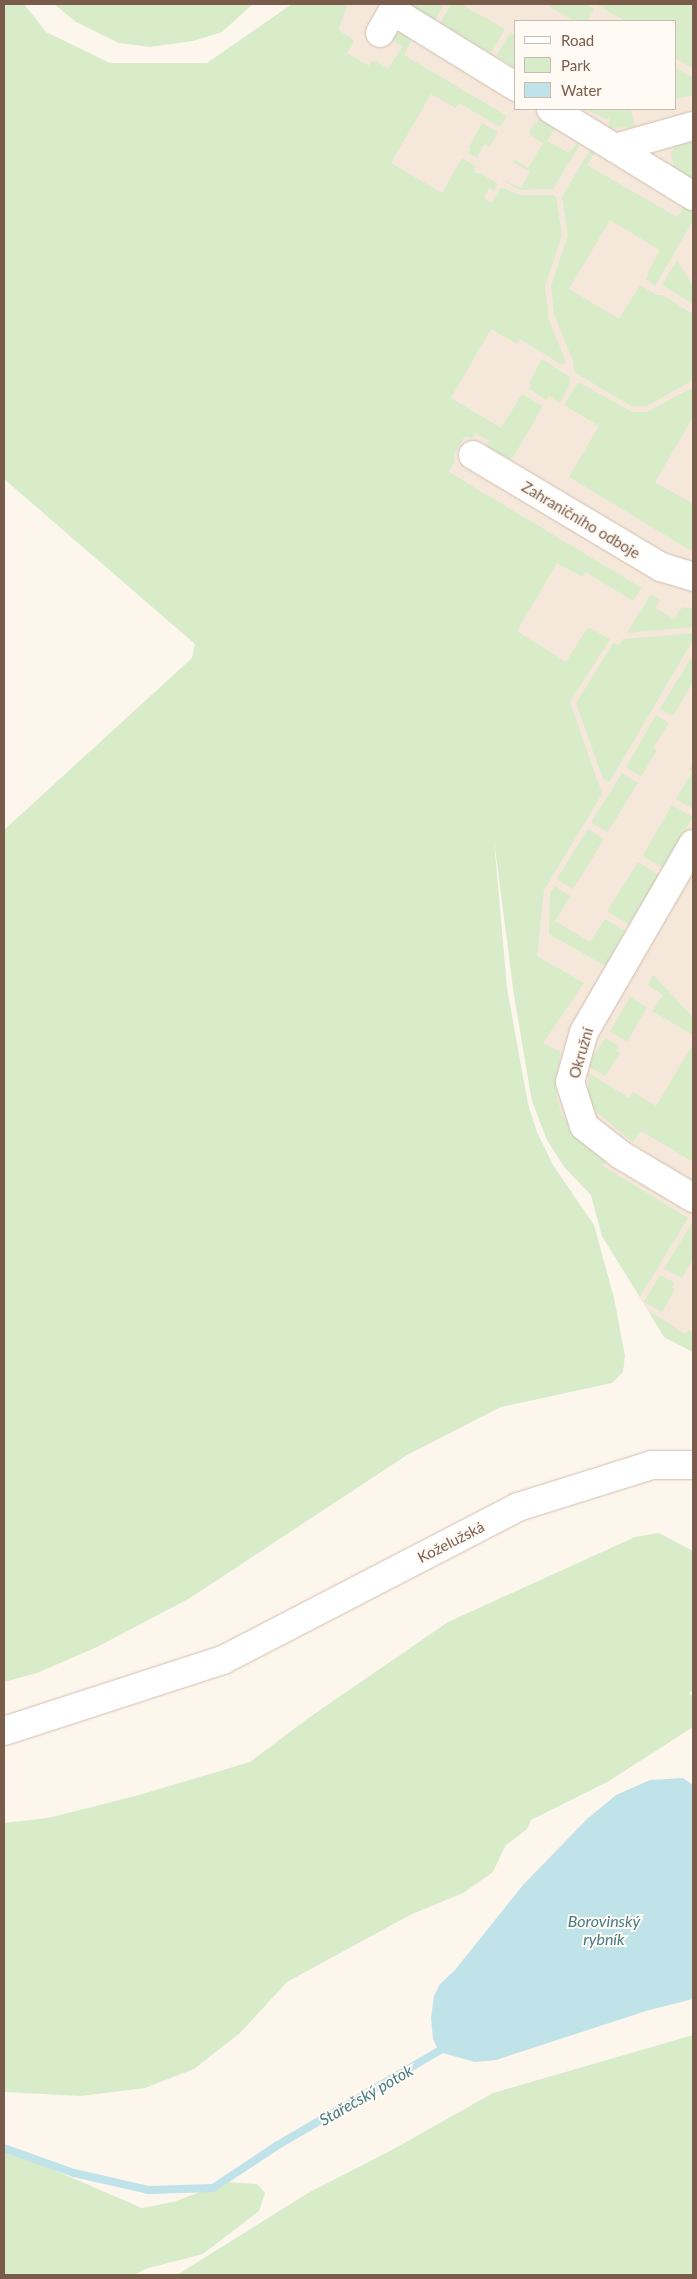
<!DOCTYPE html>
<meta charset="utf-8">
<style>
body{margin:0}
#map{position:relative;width:697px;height:2279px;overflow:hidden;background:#fdf6ec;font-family:Lato,sans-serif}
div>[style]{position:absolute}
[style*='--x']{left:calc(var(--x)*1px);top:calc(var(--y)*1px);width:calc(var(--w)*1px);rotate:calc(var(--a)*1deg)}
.residential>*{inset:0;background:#f5e8da}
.green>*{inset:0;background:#d8ecc9;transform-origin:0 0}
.water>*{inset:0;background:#bfe3e8}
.stream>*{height:8px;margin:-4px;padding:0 4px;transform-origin:4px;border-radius:4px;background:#bfe3e8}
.roads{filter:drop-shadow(0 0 1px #d1beb0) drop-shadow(0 0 1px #d1beb0)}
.street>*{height:28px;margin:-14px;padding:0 14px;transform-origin:14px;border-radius:14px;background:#fff}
.secondary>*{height:28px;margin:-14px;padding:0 14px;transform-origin:14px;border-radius:14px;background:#fff}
span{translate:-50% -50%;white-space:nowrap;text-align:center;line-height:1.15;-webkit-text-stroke:4px #fffaf3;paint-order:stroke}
.street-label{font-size:15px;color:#7a5c4d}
.water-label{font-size:16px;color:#437c86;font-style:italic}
.frame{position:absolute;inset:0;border:5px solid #7a5c4d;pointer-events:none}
.legend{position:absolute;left:514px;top:20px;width:162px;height:90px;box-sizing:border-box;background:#fffaf3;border:1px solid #cabbb1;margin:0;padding:6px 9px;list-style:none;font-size:15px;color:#7a5c4d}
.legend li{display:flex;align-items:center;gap:10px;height:25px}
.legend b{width:25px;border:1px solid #cabbb1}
</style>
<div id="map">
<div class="residential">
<div style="clip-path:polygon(333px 4px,595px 4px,625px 21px,516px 21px,516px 109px,676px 109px,676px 59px,693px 69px,693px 1352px,664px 1337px,602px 1236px,591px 1195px,565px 1168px,547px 1140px,532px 1101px,514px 995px,467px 590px,341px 52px)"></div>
</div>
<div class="green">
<div style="clip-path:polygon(4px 4px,24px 4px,46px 32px,110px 63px,207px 63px,292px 4px,348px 4px,338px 30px,353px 39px,353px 43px,347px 53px,369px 66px,371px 62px,376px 61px,388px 69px,402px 47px,390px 38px,395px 33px,405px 35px,412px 39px,404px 55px,507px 116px,500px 127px,459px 103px,456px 108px,431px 94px,391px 163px,442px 193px,462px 158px,476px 166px,474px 173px,480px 173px,498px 184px,494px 191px,489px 188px,484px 198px,492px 203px,501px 187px,519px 195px,553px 195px,556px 197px,562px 235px,545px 286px,549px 320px,566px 362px,562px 365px,520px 339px,517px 344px,491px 329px,451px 398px,501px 428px,522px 394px,543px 406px,514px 456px,510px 459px,485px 448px,489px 441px,476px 433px,472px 439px,465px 436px,454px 455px,455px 461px,449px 472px,642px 588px,633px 601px,586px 572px,582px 577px,557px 563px,517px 631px,566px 662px,588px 627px,610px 639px,570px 702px,602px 794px,544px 890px,537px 956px,584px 983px,543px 1043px,561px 1052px,555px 1083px,557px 1098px,562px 1115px,575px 1135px,587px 1147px,606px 1161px,603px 1166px,688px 1218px,640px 1297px,602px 1236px,591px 1195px,565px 1168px,547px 1140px,532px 1101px,514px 995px,494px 840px,507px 988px,528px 1104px,537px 1132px,553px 1165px,594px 1225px,614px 1298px,625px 1356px,623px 1372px,612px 1383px,501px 1407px,407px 1455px,190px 1598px,97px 1647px,37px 1673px,4px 1682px,4px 830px,192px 658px,195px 644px,4px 479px)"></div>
<div style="clip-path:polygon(54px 4px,253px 4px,222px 32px,193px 41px,150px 47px,119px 43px,76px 22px)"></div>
<div style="clip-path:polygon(408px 4px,444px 4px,435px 20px)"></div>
<div style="clip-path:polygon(451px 4px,461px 4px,505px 29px,491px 53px,440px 23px)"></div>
<div style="clip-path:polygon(545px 4px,585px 4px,594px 9px,587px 21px,574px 21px)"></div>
<div style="clip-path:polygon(595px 4px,693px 4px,693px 69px,676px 59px,676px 21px,625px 21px)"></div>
<div style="clip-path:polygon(510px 33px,516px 36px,516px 68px,496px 56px)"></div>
<div style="clip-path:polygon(676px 68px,693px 78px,693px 95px,676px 99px)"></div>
<div style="clip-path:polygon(586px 109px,634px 109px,631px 110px,635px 127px,608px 128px,610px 119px,603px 118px)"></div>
<div style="clip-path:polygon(539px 119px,547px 119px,557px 125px,547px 141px,569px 153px,580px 138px,583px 140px,553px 189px,520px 190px,500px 179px,521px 188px,530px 172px,512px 161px,515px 160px,528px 168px,543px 143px,530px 135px,530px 130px)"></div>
<div style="clip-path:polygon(482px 123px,498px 132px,490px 147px,484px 144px,477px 158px,468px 153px,471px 148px,469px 147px)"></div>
<div style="clip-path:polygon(693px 134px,693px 177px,691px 181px,674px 167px,671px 155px,674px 145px)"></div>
<div style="clip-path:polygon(592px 146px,597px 149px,587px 165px,677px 217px,687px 202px,693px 206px,693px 221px,655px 286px,646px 279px,649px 275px,647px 274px,660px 250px,610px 220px,569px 289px,619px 319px,640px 285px,657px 295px,662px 295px,693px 314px,693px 380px,647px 406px,631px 406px,574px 372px,573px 361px,554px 314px,551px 286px,568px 235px,562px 197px)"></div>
<div style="clip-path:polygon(677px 260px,693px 286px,693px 304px,662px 285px)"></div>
<div style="clip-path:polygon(542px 359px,569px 376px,570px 385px,560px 403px,549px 396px,546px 400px,529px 389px,531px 385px,529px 383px)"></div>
<div style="clip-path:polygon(580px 383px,632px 412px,647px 412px,693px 387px,693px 417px,655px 482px,693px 504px,693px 550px,688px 549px,569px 477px,599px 426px,564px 405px,577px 384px)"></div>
<div style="clip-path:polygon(651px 594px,660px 600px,655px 608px,674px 619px,682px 607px,693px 609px,693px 627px,627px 633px)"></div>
<div style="clip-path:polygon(693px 633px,693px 640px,610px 781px,605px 781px,602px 776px,576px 703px,613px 643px,619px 645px,623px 639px)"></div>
<div style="clip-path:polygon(690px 659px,693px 661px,693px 682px,673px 716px,660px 709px)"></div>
<div style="clip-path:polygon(656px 715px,669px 723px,653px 748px,657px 750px,641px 777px,626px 767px)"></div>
<div style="clip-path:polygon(693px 763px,693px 809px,676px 799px,692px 772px,689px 770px)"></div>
<div style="left:622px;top:773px;width:19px;height:58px;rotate:32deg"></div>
<div style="left:672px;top:805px;width:24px;height:59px;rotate:30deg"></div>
<div style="left:588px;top:829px;width:19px;height:59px;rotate:32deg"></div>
<div style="left:638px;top:862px;width:25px;height:58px;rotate:32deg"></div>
<div style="clip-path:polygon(555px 886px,571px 896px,555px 921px,590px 942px,605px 919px,625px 931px,605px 966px,549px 934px,550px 893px)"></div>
<div style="clip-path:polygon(653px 975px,693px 1017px,693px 1035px,652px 1011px,663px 995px,648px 985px)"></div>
<div style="left:630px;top:997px;width:20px;height:40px;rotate:30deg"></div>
<div style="clip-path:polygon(605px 1038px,619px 1046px,616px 1051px,620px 1053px,605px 1076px,588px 1066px)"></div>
<div style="clip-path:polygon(693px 1044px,693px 1162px,641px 1131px,633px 1142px,597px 1113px,591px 1104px,588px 1090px,589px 1073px,629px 1098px,633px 1092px,656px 1106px)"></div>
<div style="clip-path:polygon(693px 1221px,693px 1259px,682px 1278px,664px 1269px)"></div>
<div style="clip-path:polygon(660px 1275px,675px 1283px,672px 1287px,675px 1289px,662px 1312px,644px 1302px)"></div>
<div style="clip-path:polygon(648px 1310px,685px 1334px,689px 1330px,693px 1333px,693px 1352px,664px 1337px)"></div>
<div style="clip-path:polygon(659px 1533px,693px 1551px,693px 1690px,689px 1693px,693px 1697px,693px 1727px,609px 1781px,531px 1820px,527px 1829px,505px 1846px,493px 1872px,463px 1893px,410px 1915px,287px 1982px,240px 2033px,194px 2069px,145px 2088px,80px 2096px,4px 2092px,4px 1823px,48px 1818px,139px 1795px,250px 1762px,307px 1719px,448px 1622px,635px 1537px)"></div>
<div style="clip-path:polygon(693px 2035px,693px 2275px,177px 2275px,308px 2193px,390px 2151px,493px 2093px)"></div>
<div style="clip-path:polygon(4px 2152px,26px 2158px,142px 2208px,173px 2202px,227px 2182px,257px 2184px,265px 2193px,259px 2211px,203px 2254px,145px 2269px,134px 2275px,4px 2275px)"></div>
</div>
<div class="water">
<div style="clip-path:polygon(683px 1778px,693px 1785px,693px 1999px,649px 2010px,496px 2060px,475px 2062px,439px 2052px,433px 2039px,431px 2018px,434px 1996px,440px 1984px,455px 1970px,523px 1885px,587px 1819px,616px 1795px,650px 1780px)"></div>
</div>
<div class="stream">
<div style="--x:4;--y:2148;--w:74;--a:19.7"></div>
<div style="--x:74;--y:2173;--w:76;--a:12.9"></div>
<div style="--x:148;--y:2190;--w:65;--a:-1.8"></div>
<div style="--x:213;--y:2188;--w:78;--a:-33.5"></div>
<div style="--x:278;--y:2145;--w:194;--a:-30.3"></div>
</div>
<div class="roads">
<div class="street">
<div style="--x:393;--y:11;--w:145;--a:31.7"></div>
<div style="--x:380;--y:33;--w:34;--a:-60"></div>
<div style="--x:551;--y:109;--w:75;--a:31.4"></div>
<div style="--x:615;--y:148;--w:81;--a:-15.8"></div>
<div style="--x:615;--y:148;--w:92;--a:31.6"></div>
<div style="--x:473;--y:455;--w:219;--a:30.8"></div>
<div style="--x:661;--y:567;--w:34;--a:17"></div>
<div style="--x:693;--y:844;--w:217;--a:120.1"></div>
<div style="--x:584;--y:1032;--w:52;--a:105.6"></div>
<div style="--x:570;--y:1082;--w:46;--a:72.3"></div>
<div style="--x:584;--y:1126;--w:47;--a:38.1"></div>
<div style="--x:621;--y:1155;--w:84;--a:30.8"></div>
</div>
<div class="secondary">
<div style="--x:4;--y:1731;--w:230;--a:-18"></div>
<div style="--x:223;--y:1660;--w:332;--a:-27.4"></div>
<div style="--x:518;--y:1507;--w:140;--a:-17.4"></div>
<div style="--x:652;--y:1465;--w:41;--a:0"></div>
</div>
</div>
<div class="street-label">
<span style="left:581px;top:520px;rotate:31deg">Zahraničního odboje</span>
<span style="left:581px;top:1053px;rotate:-74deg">Okružní</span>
<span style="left:451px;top:1542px;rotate:-27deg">Koželužská</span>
</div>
<div class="water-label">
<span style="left:604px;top:1930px">Borovinský<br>rybník</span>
<span style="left:366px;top:2095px;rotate:-30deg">Stařečský potok</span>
</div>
<div class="frame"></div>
<ul class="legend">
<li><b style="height:6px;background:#fff"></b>Road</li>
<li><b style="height:14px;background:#d8ecc9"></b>Park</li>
<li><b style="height:14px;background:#bfe3e8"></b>Water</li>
</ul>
</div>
